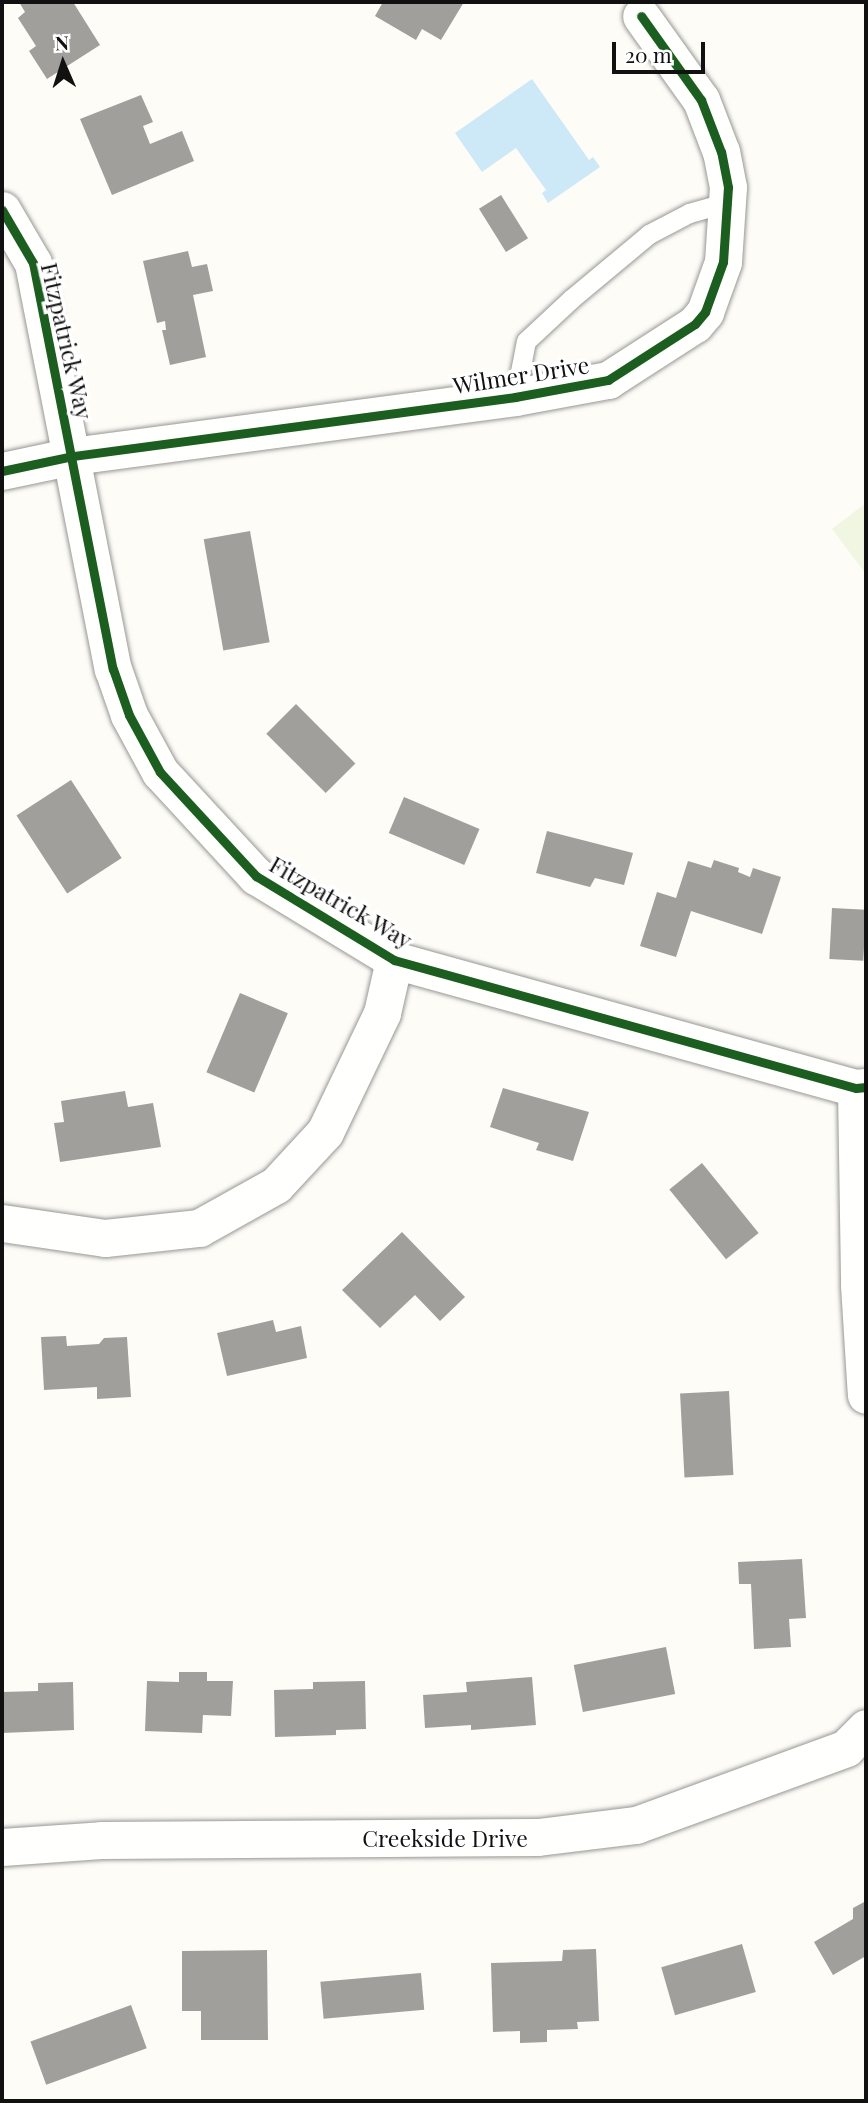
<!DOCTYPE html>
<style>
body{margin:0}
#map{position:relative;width:868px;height:2103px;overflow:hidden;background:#fdfcf7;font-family:"Playfair Display",serif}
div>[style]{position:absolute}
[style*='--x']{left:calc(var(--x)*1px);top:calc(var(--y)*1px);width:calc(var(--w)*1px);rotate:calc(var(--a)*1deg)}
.pitch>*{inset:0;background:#f0f6e1}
.water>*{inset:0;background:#cde8f7}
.building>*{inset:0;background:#a19f9c;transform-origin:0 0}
.roads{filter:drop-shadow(0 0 2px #979795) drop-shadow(0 0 2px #979795)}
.lane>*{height:19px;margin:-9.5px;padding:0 9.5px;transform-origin:9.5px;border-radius:9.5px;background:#fffffe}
.street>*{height:37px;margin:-18.5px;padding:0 18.5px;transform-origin:18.5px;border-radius:18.5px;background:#fffffe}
.cycleway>*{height:9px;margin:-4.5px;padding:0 4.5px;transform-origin:4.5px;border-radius:4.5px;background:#1b5e20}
span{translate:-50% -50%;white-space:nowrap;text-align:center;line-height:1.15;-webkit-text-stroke:7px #fff;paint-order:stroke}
.street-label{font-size:23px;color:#111}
.frame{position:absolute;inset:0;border:4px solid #111;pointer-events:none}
.north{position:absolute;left:28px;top:28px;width:70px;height:70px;-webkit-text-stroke:5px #fff;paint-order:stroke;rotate:357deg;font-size:19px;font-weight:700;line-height:28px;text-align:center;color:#111}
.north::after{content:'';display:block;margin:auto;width:24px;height:32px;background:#111;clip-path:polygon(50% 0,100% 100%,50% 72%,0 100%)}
.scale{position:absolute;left:612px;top:42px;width:93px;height:32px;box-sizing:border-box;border:4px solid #111;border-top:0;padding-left:9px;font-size:21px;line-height:24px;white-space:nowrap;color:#111;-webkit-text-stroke:5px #fff;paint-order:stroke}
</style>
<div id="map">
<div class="pitch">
<div style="clip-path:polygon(866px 503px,866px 574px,832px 529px)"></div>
</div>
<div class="water">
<div style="clip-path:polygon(532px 79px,589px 160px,593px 157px,600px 167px,548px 203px,542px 193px,546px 190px,516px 148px,482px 172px,455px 133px)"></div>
</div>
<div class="building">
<div style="clip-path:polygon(19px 2px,73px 2px,100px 45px,47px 79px,29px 51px,36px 46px,18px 18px,25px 12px)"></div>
<div style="clip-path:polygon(383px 2px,464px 2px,441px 40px,422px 29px,416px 40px,375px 16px)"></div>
<div style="clip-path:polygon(141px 95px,153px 122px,143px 126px,150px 144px,182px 131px,194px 161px,112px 195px,80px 119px)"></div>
<div style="left:501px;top:195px;width:51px;height:26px;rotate:58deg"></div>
<div style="clip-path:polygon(188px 251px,192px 267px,207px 264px,213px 291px,193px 295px,206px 357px,170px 365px,162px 330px,166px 330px,165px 321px,157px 323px,143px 261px)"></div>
<div style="left:250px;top:531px;width:113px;height:47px;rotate:80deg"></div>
<div style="left:296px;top:704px;width:84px;height:42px;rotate:45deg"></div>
<div style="left:71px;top:780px;width:93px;height:65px;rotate:57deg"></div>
<div style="left:404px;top:797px;width:82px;height:39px;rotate:23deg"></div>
<div style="clip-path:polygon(547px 831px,633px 853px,624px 885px,595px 878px,590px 887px,536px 873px)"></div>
<div style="clip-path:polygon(714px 860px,739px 868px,738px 872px,750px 877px,753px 868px,781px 877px,762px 934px,691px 911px,676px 957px,640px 946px,657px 892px,676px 898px,688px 861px,711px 868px)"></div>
<div style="left:832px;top:908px;width:34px;height:51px;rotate:3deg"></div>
<div style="left:240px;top:993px;width:52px;height:86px;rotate:23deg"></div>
<div style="clip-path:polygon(503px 1088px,589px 1112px,573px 1161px,536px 1150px,539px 1143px,490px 1127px)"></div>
<div style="clip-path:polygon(125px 1091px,128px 1107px,153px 1103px,161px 1147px,60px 1162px,54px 1123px,64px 1122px,61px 1101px)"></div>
<div style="left:702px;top:1163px;width:90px;height:42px;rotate:51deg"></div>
<div style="clip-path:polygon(402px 1232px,465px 1297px,440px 1321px,415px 1295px,380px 1328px,342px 1290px)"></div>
<div style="clip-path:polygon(273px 1320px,276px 1332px,301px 1326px,307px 1358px,227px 1376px,217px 1333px)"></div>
<div style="clip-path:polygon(66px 1336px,67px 1346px,99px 1344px,104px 1338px,127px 1337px,131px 1397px,97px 1399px,97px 1387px,44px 1390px,41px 1337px)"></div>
<div style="left:729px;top:1391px;width:84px;height:49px;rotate:87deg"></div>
<div style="clip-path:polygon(802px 1559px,806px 1618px,789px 1619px,791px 1647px,754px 1649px,751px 1584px,739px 1584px,738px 1562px)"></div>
<div style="left:666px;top:1647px;width:48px;height:94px;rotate:79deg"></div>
<div style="clip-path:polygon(179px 1672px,207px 1672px,207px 1681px,233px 1681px,231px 1716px,203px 1715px,202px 1733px,145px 1731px,147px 1681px,179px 1682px)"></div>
<div style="clip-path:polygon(532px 1677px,536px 1725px,471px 1730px,471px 1725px,425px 1728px,423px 1695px,467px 1692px,466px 1682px)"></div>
<div style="clip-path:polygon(365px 1681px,366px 1729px,336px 1730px,336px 1735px,275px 1737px,274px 1690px,313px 1689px,313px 1682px)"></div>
<div style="clip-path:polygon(73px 1682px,74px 1730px,2px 1733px,2px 1692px,38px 1691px,38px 1683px)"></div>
<div style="clip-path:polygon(866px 1901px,866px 1956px,833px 1975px,814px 1942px,853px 1919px,853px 1908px)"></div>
<div style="left:742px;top:1944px;width:50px;height:84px;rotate:74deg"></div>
<div style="clip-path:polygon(596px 1949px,599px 2021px,577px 2022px,578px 2029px,547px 2030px,547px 2042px,520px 2043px,520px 2031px,493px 2032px,491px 1963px,562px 1961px,563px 1950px)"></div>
<div style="clip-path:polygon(267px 1950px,268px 2040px,201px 2040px,201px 2011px,182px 2011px,182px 1951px)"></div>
<div style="left:421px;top:1973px;width:37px;height:101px;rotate:85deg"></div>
<div style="left:131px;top:2005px;width:46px;height:107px;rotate:70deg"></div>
</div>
<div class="roads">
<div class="lane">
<div style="--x:515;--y:397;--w:57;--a:-78.9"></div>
<div style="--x:526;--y:341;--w:62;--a:-43"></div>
<div style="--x:571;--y:299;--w:102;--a:-39.8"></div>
<div style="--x:649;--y:234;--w:45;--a:-27.7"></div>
<div style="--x:689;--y:213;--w:41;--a:-15.8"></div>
</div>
<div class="street">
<div style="--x:2;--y:210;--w:61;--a:59.7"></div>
<div style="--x:33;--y:263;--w:414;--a:78.9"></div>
<div style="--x:113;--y:669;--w:49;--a:70.8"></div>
<div style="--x:129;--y:715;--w:65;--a:61.5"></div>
<div style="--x:160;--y:772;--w:142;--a:47.3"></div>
<div style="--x:256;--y:876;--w:162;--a:31.3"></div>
<div style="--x:394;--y:960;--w:479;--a:15.5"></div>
<div style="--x:856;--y:1088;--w:10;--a:-6"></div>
<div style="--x:2;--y:471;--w:73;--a:-11.9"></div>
<div style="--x:73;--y:456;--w:446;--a:-7.6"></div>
<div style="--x:515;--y:397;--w:95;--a:-10.4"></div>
<div style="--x:608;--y:380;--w:103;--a:-32.8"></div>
<div style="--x:695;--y:324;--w:16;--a:-50"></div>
<div style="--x:705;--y:312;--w:53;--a:-70.2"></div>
<div style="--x:723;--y:262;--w:75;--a:-86.2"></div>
<div style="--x:728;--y:187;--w:36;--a:-101"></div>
<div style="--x:721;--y:152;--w:56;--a:-111"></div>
<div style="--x:701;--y:100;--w:103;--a:-125.5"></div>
<div style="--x:856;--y:1088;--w:197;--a:89.1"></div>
<div style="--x:859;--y:1285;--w:110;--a:86.4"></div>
<div style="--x:2;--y:1223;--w:104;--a:8.3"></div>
<div style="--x:105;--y:1238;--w:95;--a:-6.1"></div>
<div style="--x:199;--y:1228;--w:88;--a:-29.2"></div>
<div style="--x:276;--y:1185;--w:72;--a:-47.2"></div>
<div style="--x:325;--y:1132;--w:132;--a:-64.4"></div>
<div style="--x:382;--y:1013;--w:54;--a:-77.2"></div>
<div style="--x:2;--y:1847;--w:99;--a:-4"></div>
<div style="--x:101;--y:1840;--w:437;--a:-0.4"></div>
<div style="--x:538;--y:1837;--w:99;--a:-7"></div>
<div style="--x:636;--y:1825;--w:224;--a:-20.1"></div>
<div style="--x:846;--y:1748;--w:28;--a:-45"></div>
</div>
</div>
<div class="cycleway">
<div style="--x:2;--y:210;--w:61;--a:59.7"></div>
<div style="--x:33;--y:263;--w:414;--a:78.9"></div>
<div style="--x:113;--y:669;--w:49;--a:70.8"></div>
<div style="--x:129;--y:715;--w:65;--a:61.5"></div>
<div style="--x:160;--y:772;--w:142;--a:47.3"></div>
<div style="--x:256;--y:876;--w:162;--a:31.3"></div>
<div style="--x:394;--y:960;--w:479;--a:15.5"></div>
<div style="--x:856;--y:1088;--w:10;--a:-6"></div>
<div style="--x:2;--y:471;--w:73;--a:-11.9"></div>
<div style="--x:73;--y:456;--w:446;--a:-7.6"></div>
<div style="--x:515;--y:397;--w:95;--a:-10.4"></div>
<div style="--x:608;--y:380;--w:103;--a:-32.8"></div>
<div style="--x:695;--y:324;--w:16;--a:-50"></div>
<div style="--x:705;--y:312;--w:53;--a:-70.2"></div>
<div style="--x:723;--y:262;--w:75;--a:-86.2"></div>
<div style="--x:728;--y:187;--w:36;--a:-101"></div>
<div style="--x:721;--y:152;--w:56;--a:-111"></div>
<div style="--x:701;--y:100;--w:103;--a:-125.5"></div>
</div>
<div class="street-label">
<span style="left:67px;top:341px;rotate:77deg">Fitzpatrick Way</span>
<span style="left:521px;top:375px;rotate:-9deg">Wilmer Drive</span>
<span style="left:341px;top:902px;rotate:30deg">Fitzpatrick Way</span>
<span style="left:445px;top:1838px">Creekside Drive</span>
</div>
<div class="frame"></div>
<div class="north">N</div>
<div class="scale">20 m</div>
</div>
